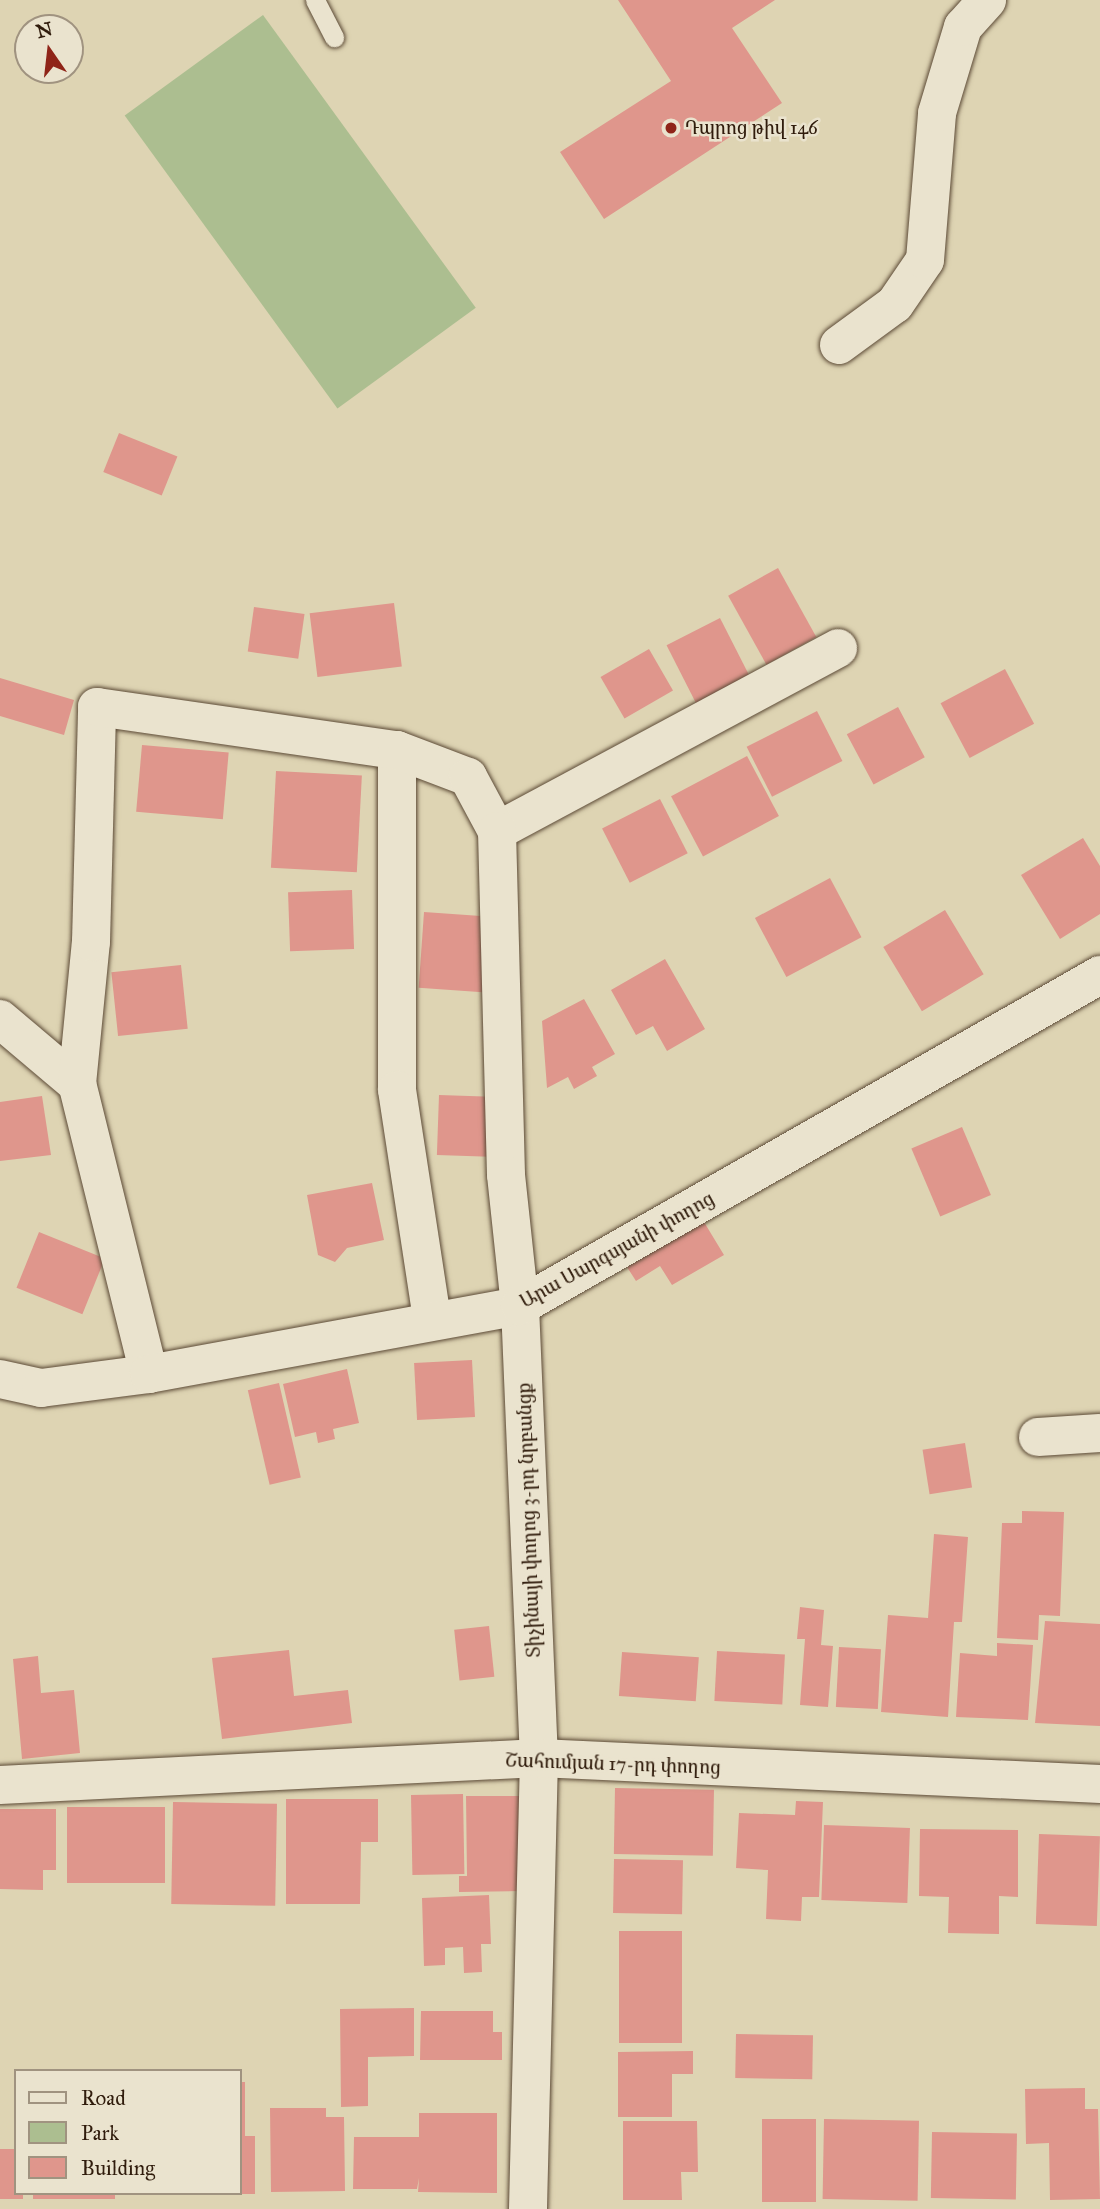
<!DOCTYPE html>
<meta charset="utf-8">
<style>
body{margin:0}
#map{position:relative;width:1100px;height:2209px;overflow:hidden;background:#ded4b3;font-family:"IM FELL Great Primer","Noto Serif Armenian",serif}
div>[style]{position:absolute}
[style*='--x']{left:calc(var(--x)*1px);top:calc(var(--y)*1px);width:calc(var(--w)*1px);rotate:calc(var(--a)*1deg)}
.green>*{inset:0;background:#acbe90;transform-origin:0 0}
.building>*{inset:0;background:#df968c;transform-origin:0 0}
.roads{filter:drop-shadow(0 0 2px #5c4a36) drop-shadow(0 0 2px #5c4a36)}
.service>*{height:19px;margin:-9.5px;padding:0 9.5px;transform-origin:9.5px;border-radius:9.5px;background:#eae3ce}
.minor>*{height:38px;margin:-19px;padding:0 19px;transform-origin:19px;border-radius:19px;background:#eae3ce}
.dots>*{width:19px;height:19px;translate:-50% -50%;box-sizing:border-box;border:4px solid #eae3ce;border-radius:50%}
span{translate:-50% -50%;white-space:nowrap;text-align:center;line-height:1.15;-webkit-text-stroke:5px #eae3ce;paint-order:stroke}
.poi-label{font-size:19px;color:#301c0c}
.left{translate:0 -50%;text-align:left}
.street-label{font-size:19px;color:#301c0c}
.legend{position:absolute;left:14px;top:2069px;width:228px;height:126px;box-sizing:border-box;background:#eae3ce;border:2px solid #a09380;margin:0;padding:9px 12px;list-style:none;font-size:21px;color:#301c0c}
.legend li{display:flex;align-items:center;gap:14px;height:35px}
.legend b{width:35px;border:2px solid #a09380}
.north{position:absolute;left:14px;top:14px;width:70px;height:70px;box-sizing:border-box;background:#eae3ce;border:2px solid #a09380;border-radius:50%;rotate:346deg;font-size:19px;font-weight:700;line-height:28px;text-align:center;color:#301c0c}
.north::after{content:'';display:block;margin:auto;width:24px;height:32px;background:#8f2418;clip-path:polygon(50% 0,100% 100%,50% 72%,0 100%)}
</style>
<div id="map">
<div class="green">
<div style="left:263px;top:15px;width:362px;height:171px;rotate:54deg"></div>
</div>
<div class="building">
<div style="clip-path:polygon(618px 0,775px 0,732px 28px,782px 103px,604px 219px,560px 152px,671px 81px)"></div>
<div style="left:119px;top:433px;width:63px;height:42px;rotate:22deg"></div>
<div style="left:778px;top:568px;width:79px;height:57px;rotate:61deg"></div>
<div style="left:394px;top:603px;width:64px;height:85px;rotate:83deg"></div>
<div style="left:254px;top:607px;width:51px;height:45px;rotate:8deg"></div>
<div style="left:720px;top:618px;width:67px;height:60px;rotate:63deg"></div>
<div style="left:649px;top:649px;width:48px;height:56px;rotate:60deg"></div>
<div style="left:1005px;top:669px;width:62px;height:73px;rotate:62deg"></div>
<div style="clip-path:polygon(0 678px,74px 700px,64px 735px,0 716px)"></div>
<div style="left:898px;top:707px;width:57px;height:58px;rotate:62deg"></div>
<div style="left:817px;top:711px;width:56px;height:79px;rotate:63deg"></div>
<div style="left:142px;top:745px;width:87px;height:67px;rotate:5deg"></div>
<div style="left:747px;top:756px;width:68px;height:86px;rotate:62deg"></div>
<div style="left:276px;top:771px;width:86px;height:97px;rotate:3deg"></div>
<div style="left:660px;top:799px;width:61px;height:65px;rotate:63deg"></div>
<div style="clip-path:polygon(1083px 838px,1100px 866px,1100px 914px,1060px 939px,1021px 875px)"></div>
<div style="left:830px;top:878px;width:67px;height:85px;rotate:62deg"></div>
<div style="left:352px;top:890px;width:59px;height:64px;rotate:88deg"></div>
<div style="left:945px;top:910px;width:75px;height:72px;rotate:59deg"></div>
<div style="left:424px;top:912px;width:64px;height:76px;rotate:4deg"></div>
<div style="clip-path:polygon(665px 959px,705px 1029px,667px 1051px,653px 1026px,636px 1035px,611px 990px)"></div>
<div style="left:181px;top:965px;width:64px;height:70px;rotate:84deg"></div>
<div style="clip-path:polygon(584px 999px,615px 1054px,592px 1067px,597px 1076px,574px 1089px,568px 1077px,547px 1088px,542px 1021px)"></div>
<div style="left:439px;top:1095px;width:60px;height:60px;rotate:2deg"></div>
<div style="clip-path:polygon(42px 1096px,51px 1155px,0 1161px,0 1102px)"></div>
<div style="left:962px;top:1127px;width:74px;height:55px;rotate:67deg"></div>
<div style="clip-path:polygon(372px 1183px,384px 1240px,347px 1248px,335px 1262px,318px 1255px,307px 1195px)"></div>
<div style="clip-path:polygon(704px 1222px,724px 1255px,672px 1285px,660px 1266px,636px 1281px,627px 1267px)"></div>
<div style="left:39px;top:1232px;width:71px;height:60px;rotate:22deg"></div>
<div style="left:472px;top:1360px;width:57px;height:58px;rotate:87deg"></div>
<div style="clip-path:polygon(347px 1369px,359px 1423px,333px 1429px,335px 1439px,318px 1443px,316px 1432px,295px 1437px,283px 1384px)"></div>
<div style="left:279px;top:1383px;width:97px;height:32px;rotate:77deg"></div>
<div style="left:965px;top:1443px;width:45px;height:43px;rotate:81deg"></div>
<div style="clip-path:polygon(1022px 1511px,1064px 1512px,1060px 1616px,1039px 1615px,1038px 1640px,997px 1638px,1002px 1523px,1022px 1523px)"></div>
<div style="clip-path:polygon(934px 1534px,968px 1537px,962px 1622px,954px 1622px,948px 1717px,881px 1712px,888px 1615px,928px 1618px)"></div>
<div style="clip-path:polygon(800px 1607px,824px 1610px,821px 1645px,833px 1646px,828px 1707px,800px 1705px,805px 1639px,797px 1639px)"></div>
<div style="clip-path:polygon(1045px 1621px,1100px 1624px,1100px 1726px,1035px 1723px)"></div>
<div style="left:489px;top:1626px;width:51px;height:35px;rotate:84deg"></div>
<div style="clip-path:polygon(997px 1643px,1033px 1645px,1028px 1720px,956px 1717px,960px 1653px,997px 1656px)"></div>
<div style="left:839px;top:1647px;width:42px;height:60px;rotate:3deg"></div>
<div style="clip-path:polygon(289px 1650px,294px 1696px,348px 1690px,352px 1723px,222px 1739px,212px 1658px)"></div>
<div style="left:717px;top:1651px;width:68px;height:50px;rotate:3deg"></div>
<div style="left:622px;top:1652px;width:77px;height:44px;rotate:4deg"></div>
<div style="clip-path:polygon(38px 1656px,41px 1693px,74px 1690px,80px 1753px,22px 1759px,13px 1659px)"></div>
<div style="left:615px;top:1788px;width:99px;height:66px;rotate:1deg"></div>
<div style="left:463px;top:1794px;width:80px;height:52px;rotate:89deg"></div>
<div style="clip-path:polygon(466px 1796px,520px 1796px,521px 1891px,459px 1892px,459px 1876px,467px 1876px)"></div>
<div style="clip-path:polygon(286px 1799px,378px 1799px,378px 1842px,361px 1842px,360px 1904px,286px 1904px)"></div>
<div style="clip-path:polygon(796px 1801px,823px 1802px,819px 1897px,802px 1897px,801px 1921px,766px 1919px,768px 1870px,736px 1868px,739px 1813px,795px 1815px)"></div>
<div style="left:173px;top:1802px;width:104px;height:102px;rotate:1deg"></div>
<div style="left:67px;top:1807px;width:98px;height:76px"></div>
<div style="clip-path:polygon(0 1809px,56px 1809px,56px 1870px,43px 1870px,43px 1890px,0 1889px)"></div>
<div style="left:824px;top:1825px;width:86px;height:75px;rotate:2deg"></div>
<div style="clip-path:polygon(920px 1829px,1018px 1830px,1018px 1897px,999px 1896px,999px 1934px,948px 1933px,949px 1897px,919px 1896px)"></div>
<div style="left:1039px;top:1834px;width:61px;height:90px;rotate:2deg"></div>
<div style="left:614px;top:1859px;width:69px;height:54px;rotate:1deg"></div>
<div style="clip-path:polygon(489px 1895px,491px 1944px,481px 1944px,482px 1972px,464px 1973px,463px 1947px,445px 1948px,445px 1965px,424px 1966px,422px 1898px)"></div>
<div style="left:619px;top:1931px;width:63px;height:112px"></div>
<div style="clip-path:polygon(414px 2008px,414px 2056px,368px 2057px,368px 2106px,341px 2107px,340px 2009px)"></div>
<div style="clip-path:polygon(421px 2011px,493px 2011px,493px 2032px,502px 2032px,502px 2060px,420px 2060px)"></div>
<div style="left:736px;top:2034px;width:77px;height:44px;rotate:1deg"></div>
<div style="clip-path:polygon(693px 2051px,693px 2074px,672px 2074px,672px 2117px,618px 2117px,618px 2052px)"></div>
<div style="clip-path:polygon(240px 2082px,245px 2082px,245px 2136px,255px 2136px,255px 2194px,240px 2194px)"></div>
<div style="clip-path:polygon(1085px 2088px,1085px 2109px,1098px 2109px,1100px 2199px,1050px 2200px,1049px 2143px,1026px 2144px,1025px 2089px)"></div>
<div style="clip-path:polygon(270px 2108px,326px 2108px,326px 2117px,344px 2117px,345px 2191px,271px 2192px)"></div>
<div style="clip-path:polygon(419px 2113px,497px 2113px,497px 2193px,418px 2192px,419px 2178px,417px 2189px,353px 2189px,354px 2137px,419px 2137px)"></div>
<div style="left:762px;top:2119px;width:54px;height:83px"></div>
<div style="left:824px;top:2119px;width:95px;height:80px;rotate:1deg"></div>
<div style="clip-path:polygon(623px 2121px,697px 2121px,698px 2172px,681px 2172px,682px 2200px,623px 2200px)"></div>
<div style="left:932px;top:2132px;width:85px;height:66px;rotate:1deg"></div>
<div style="clip-path:polygon(0 2149px,16px 2149px,16px 2193px,23px 2193px,23px 2199px,0 2199px)"></div>
<div style="left:33px;top:2193px;width:82px;height:6px"></div>
</div>
<div class="roads">
<div class="service">
<div style="--x:315;--y:0;--w:42;--a:62.8"></div>
</div>
<div class="minor">
<div style="--x:839;--y:345;--w:69;--a:-36.2"></div>
<div style="--x:895;--y:304;--w:53;--a:-55.7"></div>
<div style="--x:925;--y:260;--w:147;--a:-85.3"></div>
<div style="--x:937;--y:113;--w:90;--a:-73.2"></div>
<div style="--x:963;--y:27;--w:36;--a:-48"></div>
<div style="--x:397;--y:750;--w:340;--a:90"></div>
<div style="--x:397;--y:1090;--w:232;--a:81.3"></div>
<div style="--x:497;--y:831;--w:387;--a:-28.2"></div>
<div style="--x:0;--y:1019;--w:101;--a:40.2"></div>
<div style="--x:149;--y:1374;--w:299;--a:-103.9"></div>
<div style="--x:77;--y:1084;--w:143;--a:-84.4"></div>
<div style="--x:91;--y:942;--w:235;--a:-88.5"></div>
<div style="--x:97;--y:707;--w:303;--a:8.2"></div>
<div style="--x:397;--y:750;--w:76;--a:20.8"></div>
<div style="--x:468;--y:777;--w:61;--a:61.8"></div>
<div style="--x:497;--y:831;--w:344;--a:88.5"></div>
<div style="--x:506;--y:1175;--w:132;--a:83.9"></div>
<div style="--x:520;--y:1306;--w:452;--a:87.6"></div>
<div style="--x:539;--y:1758;--w:451;--a:91.4"></div>
<div style="--x:0;--y:1379;--w:42;--a:12.4"></div>
<div style="--x:41;--y:1388;--w:109;--a:-7.4"></div>
<div style="--x:149;--y:1374;--w:377;--a:-10.4"></div>
<div style="--x:520;--y:1306;--w:668;--a:-29.71"></div>
<div style="--x:1038;--y:1437;--w:62;--a:-3.7"></div>
<div style="--x:0;--y:1785;--w:540;--a:-2.87"></div>
<div style="--x:539;--y:1758;--w:562;--a:2.65"></div>
</div>
</div>
<div class="dots">
<div style="left:671px;top:128px;background:#8f2418"></div>
</div>
<div class="poi-label">
<span class="left" style="left:685px;top:128px">Դպրոց թիվ 146</span>
</div>
<div class="street-label">
<span style="left:617px;top:1250px;rotate:-29deg">Արա Սարգսյանի փողոց</span>
<span style="left:529px;top:1520px;rotate:-92deg">Տիչինայի փողոց 3-րդ նրբանցք</span>
<span style="left:613px;top:1764px;rotate:2deg">Շահումյան 17-րդ փողոց</span>
</div>
<ul class="legend">
<li><b style="height:9px;background:#eae3ce"></b>Road</li>
<li><b style="height:19px;background:#acbe90"></b>Park</li>
<li><b style="height:19px;background:#df968c"></b>Building</li>
</ul>
<div class="north">N</div>
</div>
